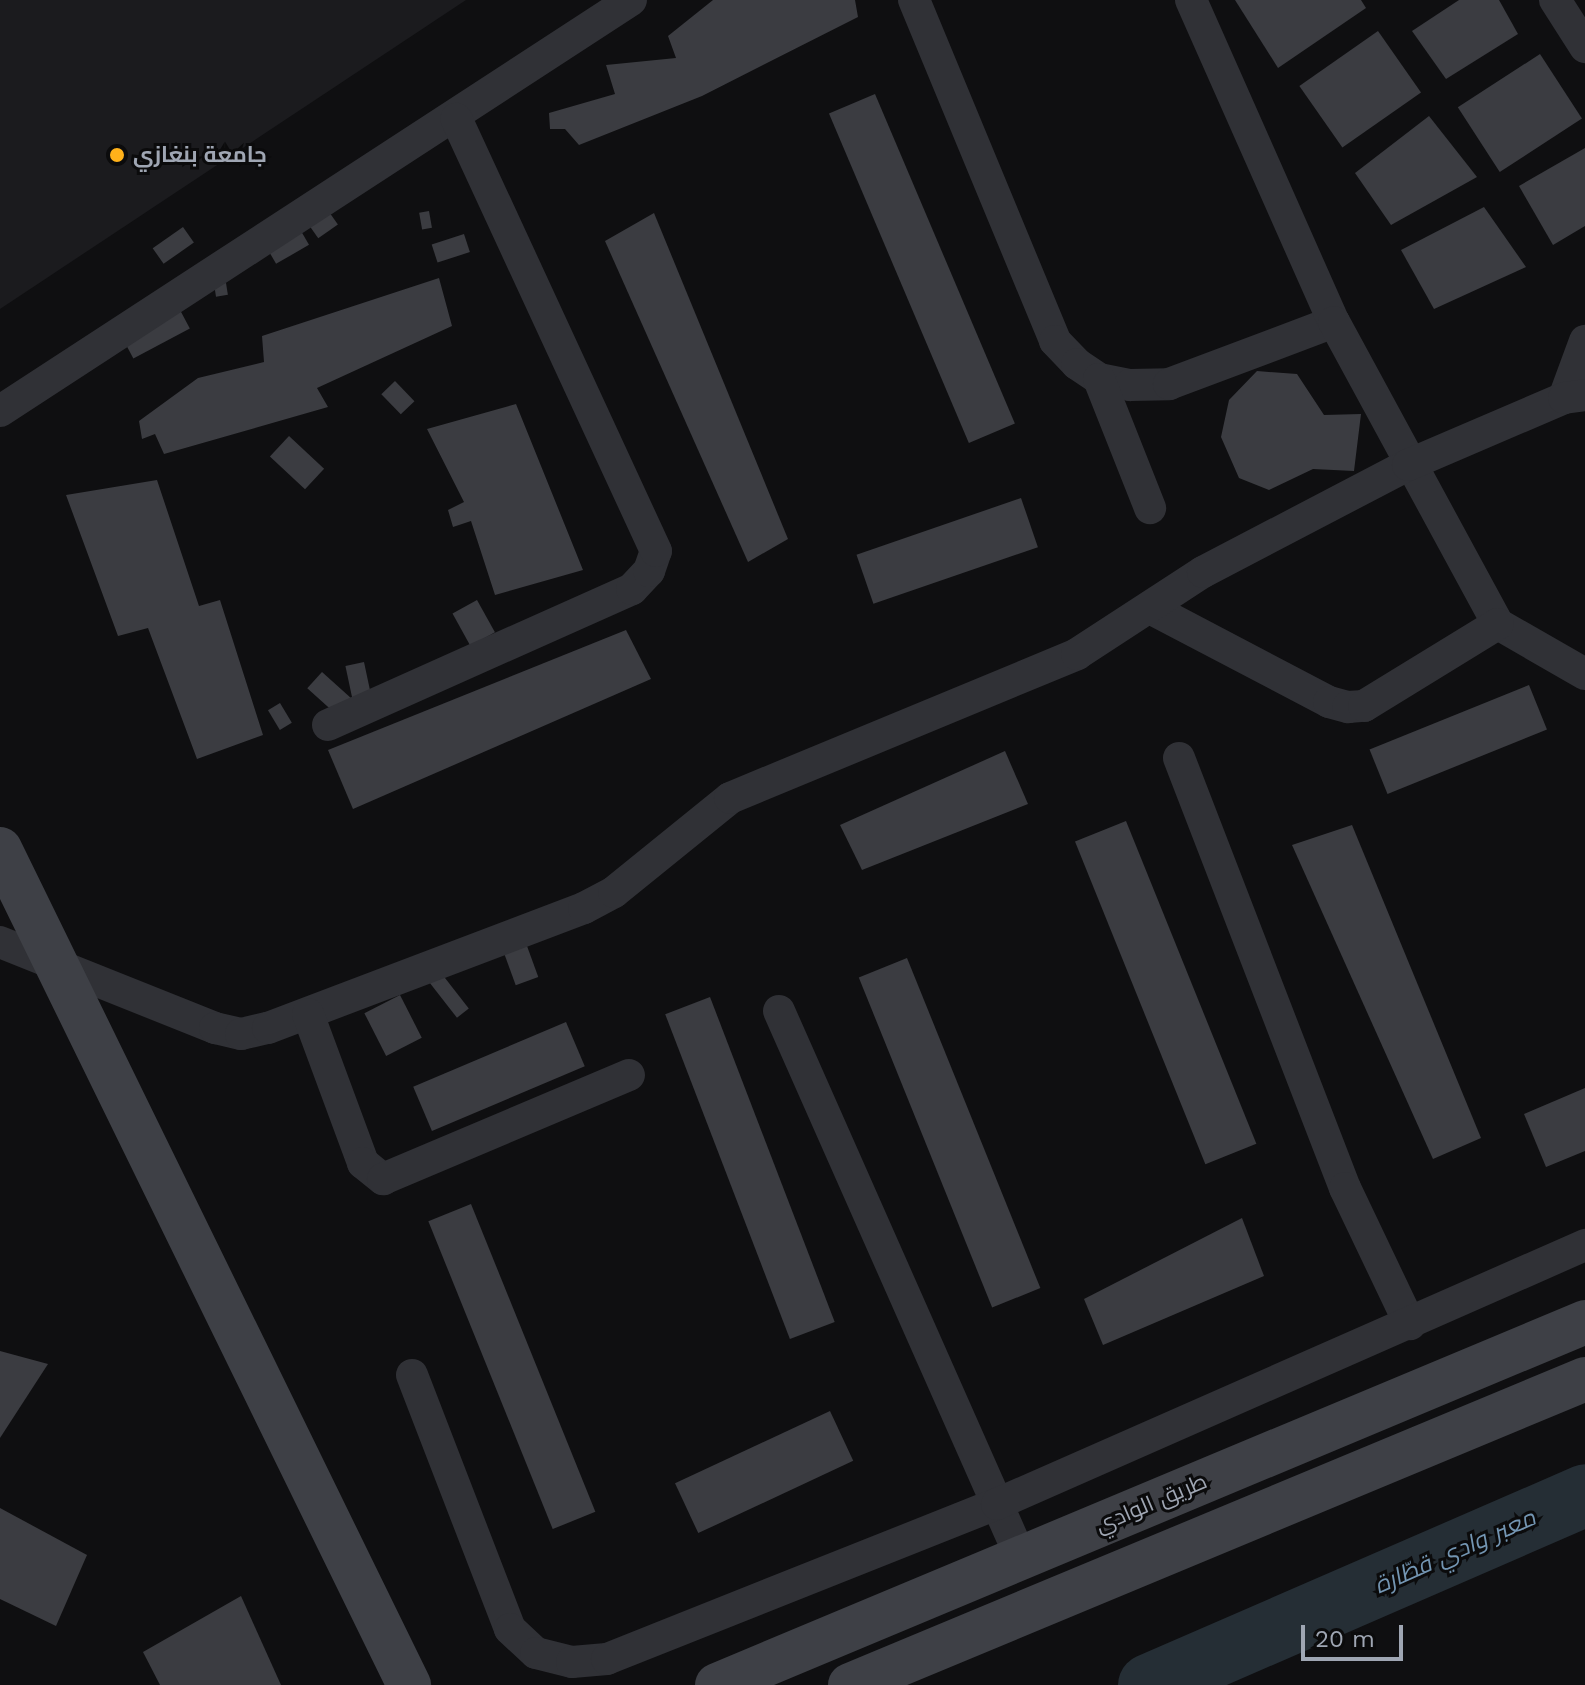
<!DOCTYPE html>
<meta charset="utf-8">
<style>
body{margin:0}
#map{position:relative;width:1585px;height:1685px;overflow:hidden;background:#0f0f11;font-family:"Work Sans",Cairo,sans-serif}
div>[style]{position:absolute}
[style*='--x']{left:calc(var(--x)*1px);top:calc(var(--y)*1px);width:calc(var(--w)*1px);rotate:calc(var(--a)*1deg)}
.built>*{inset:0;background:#1b1b1e}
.river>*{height:62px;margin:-31px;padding:0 31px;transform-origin:31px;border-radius:31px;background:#252e35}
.building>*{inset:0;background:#3b3c41;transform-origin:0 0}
.street>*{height:32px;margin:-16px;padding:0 16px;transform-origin:16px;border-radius:16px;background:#303136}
.secondary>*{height:44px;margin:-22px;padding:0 22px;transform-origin:22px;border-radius:22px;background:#3e4046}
.dots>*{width:22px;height:22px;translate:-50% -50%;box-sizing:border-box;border:4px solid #0b0b0c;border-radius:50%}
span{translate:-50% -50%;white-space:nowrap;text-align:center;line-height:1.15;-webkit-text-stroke:6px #0b0b0c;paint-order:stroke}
.poi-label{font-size:22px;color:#9fa6b3;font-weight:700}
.left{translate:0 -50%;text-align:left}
.street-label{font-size:22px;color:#9fa6b3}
.water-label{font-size:24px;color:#7395b2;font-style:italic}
.scale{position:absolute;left:1301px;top:1625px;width:102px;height:36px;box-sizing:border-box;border:4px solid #9fa6b3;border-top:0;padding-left:10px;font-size:24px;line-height:28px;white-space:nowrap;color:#9fa6b3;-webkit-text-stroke:6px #0b0b0c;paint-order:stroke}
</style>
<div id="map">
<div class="built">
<div style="clip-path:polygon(0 0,466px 0,0 309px)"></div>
</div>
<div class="river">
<div style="--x:1149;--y:1685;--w:476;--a:-23.5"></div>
</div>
<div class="building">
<div style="clip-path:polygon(713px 0,855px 0,858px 17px,702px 96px,579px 145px,565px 129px,550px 129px,549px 113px,615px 94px,606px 65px,676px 58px,668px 36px)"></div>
<div style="clip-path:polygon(1235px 0,1361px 0,1366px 8px,1278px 68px)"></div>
<div style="clip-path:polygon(1459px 0,1499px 0,1518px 34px,1446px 79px,1412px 31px)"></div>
<div style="left:1378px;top:31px;width:75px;height:96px;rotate:55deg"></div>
<div style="left:1540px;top:54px;width:77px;height:98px;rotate:57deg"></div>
<div style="left:875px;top:94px;width:358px;height:50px;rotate:67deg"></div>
<div style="clip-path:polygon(1429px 116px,1477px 177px,1391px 225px,1355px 173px)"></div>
<div style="clip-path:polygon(1585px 148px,1585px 226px,1553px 245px,1519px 186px)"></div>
<div style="clip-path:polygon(1484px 207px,1526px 267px,1434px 309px,1401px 250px)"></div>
<div style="left:327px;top:209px;width:19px;height:24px;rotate:55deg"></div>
<div style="left:429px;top:211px;width:17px;height:10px;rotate:80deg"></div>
<div style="clip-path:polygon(654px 213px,788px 539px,748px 562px,605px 241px)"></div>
<div style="left:183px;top:227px;width:19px;height:37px;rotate:55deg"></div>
<div style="left:301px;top:231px;width:16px;height:38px;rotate:60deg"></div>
<div style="left:464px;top:234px;width:19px;height:34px;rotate:72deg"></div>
<div style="clip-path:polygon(439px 278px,452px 326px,317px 388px,328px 407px,164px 454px,155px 434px,142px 439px,139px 421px,198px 378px,264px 362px,262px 336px)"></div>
<div style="left:226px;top:283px;width:12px;height:12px;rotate:81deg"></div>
<div style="left:180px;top:310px;width:21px;height:64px;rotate:62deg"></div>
<div style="clip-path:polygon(1257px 371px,1297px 374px,1324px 415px,1361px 414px,1354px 471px,1313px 469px,1269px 490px,1239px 478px,1221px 437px,1229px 400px)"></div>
<div style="left:395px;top:381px;width:28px;height:19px;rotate:46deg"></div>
<div style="clip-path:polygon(516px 404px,583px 570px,495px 595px,471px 521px,453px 527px,448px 510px,464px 502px,427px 429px)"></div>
<div style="left:289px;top:436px;width:48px;height:28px;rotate:43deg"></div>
<div style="clip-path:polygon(157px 480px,199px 606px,220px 600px,263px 735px,197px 759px,148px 628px,118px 636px,66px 495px)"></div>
<div style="left:1021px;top:498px;width:52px;height:174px;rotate:71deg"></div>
<div style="left:477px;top:600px;width:37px;height:28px;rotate:61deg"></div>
<div style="clip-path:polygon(626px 630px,651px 679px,353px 809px,328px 750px)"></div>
<div style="left:364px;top:662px;width:34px;height:19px;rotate:78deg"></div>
<div style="left:322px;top:672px;width:40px;height:22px;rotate:42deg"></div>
<div style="left:1529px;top:685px;width:48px;height:172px;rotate:68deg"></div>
<div style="left:280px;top:703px;width:23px;height:14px;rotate:59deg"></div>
<div style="clip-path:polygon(1005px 751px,1028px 804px,862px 870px,840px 825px)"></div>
<div style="left:1126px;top:821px;width:348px;height:55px;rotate:68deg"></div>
<div style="clip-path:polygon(1352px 825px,1481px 1138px,1433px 1159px,1292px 845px)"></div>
<div style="left:527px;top:946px;width:33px;height:24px;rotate:70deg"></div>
<div style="left:907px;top:958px;width:356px;height:52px;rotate:68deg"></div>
<div style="left:438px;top:969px;width:50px;height:15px;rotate:52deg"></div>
<div style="left:400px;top:995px;width:48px;height:40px;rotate:63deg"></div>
<div style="left:710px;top:997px;width:348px;height:48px;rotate:69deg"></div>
<div style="left:566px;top:1022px;width:48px;height:166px;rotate:67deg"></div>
<div style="clip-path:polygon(1585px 1088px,1585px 1151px,1546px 1167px,1524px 1114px)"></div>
<div style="left:471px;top:1204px;width:332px;height:46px;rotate:68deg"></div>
<div style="clip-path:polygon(1242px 1218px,1264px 1276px,1103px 1345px,1084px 1299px)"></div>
<div style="clip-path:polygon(0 1351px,48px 1364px,0 1438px)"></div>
<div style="left:830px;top:1411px;width:55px;height:171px;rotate:65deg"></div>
<div style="clip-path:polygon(0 1508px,87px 1555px,56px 1626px,0 1599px)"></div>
<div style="clip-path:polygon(241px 1596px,281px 1685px,160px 1685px,143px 1652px)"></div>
</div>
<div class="street">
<div style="--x:914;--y:0;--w:369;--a:67.5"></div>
<div style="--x:1055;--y:341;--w:32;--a:46"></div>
<div style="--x:1077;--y:364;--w:27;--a:34"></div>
<div style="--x:1099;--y:379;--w:32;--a:11"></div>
<div style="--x:1130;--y:385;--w:39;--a:-1"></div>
<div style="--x:1169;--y:384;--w:176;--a:-20.6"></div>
<div style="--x:1191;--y:0;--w:352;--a:66.1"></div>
<div style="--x:1334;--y:322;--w:344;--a:61.5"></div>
<div style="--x:1498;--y:624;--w:100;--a:29.9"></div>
<div style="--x:1555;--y:0;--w:56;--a:57.4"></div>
<div style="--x:1099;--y:379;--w:139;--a:68.4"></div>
<div style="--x:1564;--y:398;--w:61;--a:-69.8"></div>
<div style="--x:0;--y:411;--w:753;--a:-33.08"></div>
<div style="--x:1150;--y:608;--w:202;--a:27.7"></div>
<div style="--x:1329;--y:702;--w:20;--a:15"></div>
<div style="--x:1348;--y:707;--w:16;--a:-4"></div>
<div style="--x:1364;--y:706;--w:157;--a:-31.5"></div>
<div style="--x:328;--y:725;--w:333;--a:-24.1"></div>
<div style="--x:632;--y:589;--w:25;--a:-47"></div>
<div style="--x:649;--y:571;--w:21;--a:-71"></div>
<div style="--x:656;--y:551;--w:476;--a:-114.8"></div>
<div style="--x:1179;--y:758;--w:461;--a:68.9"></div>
<div style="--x:1345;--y:1188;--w:151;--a:64.5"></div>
<div style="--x:0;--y:942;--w:232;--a:21.8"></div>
<div style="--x:215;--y:1028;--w:27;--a:13"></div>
<div style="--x:241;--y:1034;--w:28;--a:-13"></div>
<div style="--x:268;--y:1028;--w:338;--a:-20.8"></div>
<div style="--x:584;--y:908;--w:34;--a:-28"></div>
<div style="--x:614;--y:892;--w:149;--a:-39"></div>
<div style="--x:730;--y:798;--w:376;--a:-22.5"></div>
<div style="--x:1077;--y:654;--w:150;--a:-33.1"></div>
<div style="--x:1203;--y:572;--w:231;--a:-27.6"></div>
<div style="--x:1408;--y:465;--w:170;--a:-23.2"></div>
<div style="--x:1564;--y:398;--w:21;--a:-8"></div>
<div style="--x:779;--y:1011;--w:598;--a:66.13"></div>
<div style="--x:308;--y:1014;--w:159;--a:69.7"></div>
<div style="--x:363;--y:1163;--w:26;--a:39"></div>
<div style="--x:383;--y:1179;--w:267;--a:-22.9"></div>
<div style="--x:412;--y:1375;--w:272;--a:68.9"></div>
<div style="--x:510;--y:1629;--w:35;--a:43"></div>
<div style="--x:536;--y:1653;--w:37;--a:14"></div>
<div style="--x:572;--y:1662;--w:35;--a:-5"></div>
<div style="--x:607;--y:1659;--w:420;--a:-21.7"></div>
<div style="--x:997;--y:1504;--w:643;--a:-23.77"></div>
</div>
<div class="secondary">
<div style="--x:0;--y:849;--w:931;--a:63.93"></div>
<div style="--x:717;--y:1685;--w:941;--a:-22.69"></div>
<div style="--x:850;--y:1685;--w:796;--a:-22.6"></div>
</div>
<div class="dots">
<div style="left:117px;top:155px;background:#ffb11a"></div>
</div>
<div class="poi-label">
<span class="left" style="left:133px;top:155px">جامعة بنغازي</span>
</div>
<div class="street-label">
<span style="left:1151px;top:1503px;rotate:-23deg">طريق الوادي</span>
</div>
<div class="water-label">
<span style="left:1455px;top:1552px;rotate:-24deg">معبر وادي قطّارة</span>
</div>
<div class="scale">20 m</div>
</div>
